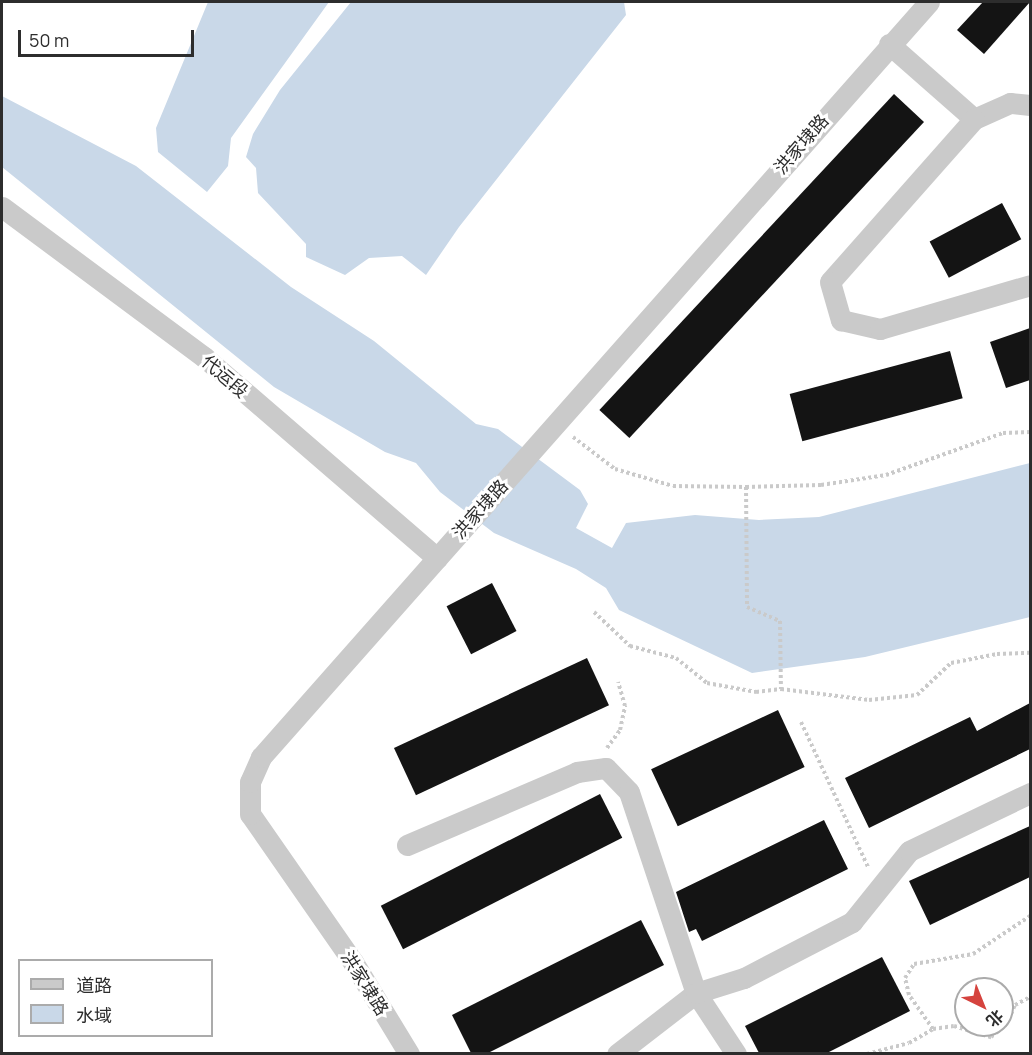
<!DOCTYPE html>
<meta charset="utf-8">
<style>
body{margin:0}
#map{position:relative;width:1032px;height:1055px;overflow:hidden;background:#fff;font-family:Manrope,"Noto Sans SC",sans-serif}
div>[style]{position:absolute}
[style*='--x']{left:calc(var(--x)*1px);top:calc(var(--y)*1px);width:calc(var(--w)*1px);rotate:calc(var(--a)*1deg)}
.water>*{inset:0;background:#c9d8e8}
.building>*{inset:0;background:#141414;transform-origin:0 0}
.path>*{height:4px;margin-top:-2px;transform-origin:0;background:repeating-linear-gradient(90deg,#cacaca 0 3px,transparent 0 6px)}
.street>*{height:21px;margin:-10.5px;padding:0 10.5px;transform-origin:10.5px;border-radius:10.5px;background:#cacaca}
span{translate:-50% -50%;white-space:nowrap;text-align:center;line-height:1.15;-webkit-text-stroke:6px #fff;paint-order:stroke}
.street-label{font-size:18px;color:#2d2d2d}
.frame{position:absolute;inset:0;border:3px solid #2d2d2d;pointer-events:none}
.legend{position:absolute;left:18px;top:959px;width:195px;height:78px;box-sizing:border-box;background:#fff;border:2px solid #ababab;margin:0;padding:8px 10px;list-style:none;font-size:18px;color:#2d2d2d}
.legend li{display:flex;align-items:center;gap:12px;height:30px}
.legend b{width:30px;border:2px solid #ababab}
.north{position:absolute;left:954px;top:977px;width:60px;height:60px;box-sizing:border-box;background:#fff;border:2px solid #ababab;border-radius:50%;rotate:137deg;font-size:16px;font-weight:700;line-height:24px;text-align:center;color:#2d2d2d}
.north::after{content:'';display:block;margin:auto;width:21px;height:27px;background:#d5433e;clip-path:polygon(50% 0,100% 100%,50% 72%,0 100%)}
.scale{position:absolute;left:18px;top:30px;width:176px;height:27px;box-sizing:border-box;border:3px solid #2d2d2d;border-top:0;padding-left:8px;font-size:18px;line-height:21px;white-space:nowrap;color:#2d2d2d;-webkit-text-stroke:4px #fff;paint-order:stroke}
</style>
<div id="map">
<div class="water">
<div style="clip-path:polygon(208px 2px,329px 2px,231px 138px,228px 166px,207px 192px,158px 152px,156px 128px)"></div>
<div style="clip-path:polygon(351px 2px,624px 2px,626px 15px,459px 227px,426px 275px,402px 256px,369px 258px,345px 275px,306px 257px,306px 244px,258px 193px,256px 168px,246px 157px,253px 134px,280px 90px)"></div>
<div style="clip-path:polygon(2px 96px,136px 166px,291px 287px,374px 341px,476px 424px,498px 429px,580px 490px,588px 504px,576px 528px,612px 548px,626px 523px,695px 515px,759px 520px,819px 517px,1030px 463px,1030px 617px,865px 657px,752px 673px,619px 610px,606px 588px,576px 569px,494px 533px,440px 492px,416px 463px,385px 452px,274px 387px,2px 167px)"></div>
</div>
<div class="building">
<div style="clip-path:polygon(983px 2px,1030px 2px,984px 54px,957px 30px)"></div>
<div style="left:894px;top:94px;width:41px;height:432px;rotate:43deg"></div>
<div style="left:1002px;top:203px;width:41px;height:82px;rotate:62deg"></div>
<div style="clip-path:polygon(1030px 328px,1030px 380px,1006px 388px,990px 342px)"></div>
<div style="left:950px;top:351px;width:49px;height:166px;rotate:75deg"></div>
<div style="left:492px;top:583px;width:54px;height:51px;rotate:63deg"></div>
<div style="left:587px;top:658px;width:52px;height:213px;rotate:65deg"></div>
<div style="clip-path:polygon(1030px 703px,1030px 749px,869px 828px,845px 778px,970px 717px,977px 731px)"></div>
<div style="left:778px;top:710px;width:63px;height:140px;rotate:65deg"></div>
<div style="left:600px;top:794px;width:49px;height:246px;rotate:63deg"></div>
<div style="clip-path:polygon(824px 820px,848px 869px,702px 941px,696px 929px,689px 932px,676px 892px)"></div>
<div style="clip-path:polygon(1030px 826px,1030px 877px,930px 925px,909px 881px)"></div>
<div style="clip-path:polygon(641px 920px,664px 965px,488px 1053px,471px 1053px,452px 1015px)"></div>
<div style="clip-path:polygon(882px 957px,910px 1011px,827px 1053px,759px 1053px,745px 1026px)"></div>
</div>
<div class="path">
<div style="--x:573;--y:437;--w:53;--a:37.3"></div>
<div style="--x:615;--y:469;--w:60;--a:16.3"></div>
<div style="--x:673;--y:486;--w:73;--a:0.8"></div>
<div style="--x:746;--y:487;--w:75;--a:-1.5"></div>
<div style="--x:821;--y:485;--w:66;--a:-8.7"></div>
<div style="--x:886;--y:475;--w:124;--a:-19.7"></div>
<div style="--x:1003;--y:433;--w:27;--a:-2"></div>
<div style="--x:746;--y:487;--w:120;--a:89.5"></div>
<div style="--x:747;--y:607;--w:36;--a:23"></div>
<div style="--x:780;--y:621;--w:68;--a:89.2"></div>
<div style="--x:594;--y:612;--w:50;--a:43.4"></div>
<div style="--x:630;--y:646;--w:48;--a:14.6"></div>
<div style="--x:676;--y:658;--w:40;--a:39"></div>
<div style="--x:707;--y:683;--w:50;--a:10.4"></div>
<div style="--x:756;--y:692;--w:25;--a:-7"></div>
<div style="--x:781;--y:689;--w:89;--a:7.1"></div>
<div style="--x:869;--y:700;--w:48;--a:-5.9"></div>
<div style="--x:917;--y:695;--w:47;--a:-43.3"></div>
<div style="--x:951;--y:663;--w:47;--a:-11.1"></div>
<div style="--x:997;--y:654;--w:33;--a:-2"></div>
<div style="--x:801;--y:722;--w:160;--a:65.2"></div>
<div style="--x:607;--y:748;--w:22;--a:-54"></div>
<div style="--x:620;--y:730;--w:25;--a:-78"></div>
<div style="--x:625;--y:706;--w:25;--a:-106"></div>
<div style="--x:933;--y:1029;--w:21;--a:-8"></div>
<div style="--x:954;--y:1026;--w:39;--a:17"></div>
<div style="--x:991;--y:1037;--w:19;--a:-39"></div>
<div style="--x:1006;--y:1025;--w:22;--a:-66"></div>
<div style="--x:1015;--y:1005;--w:17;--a:-28"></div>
<div style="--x:867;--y:1054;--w:43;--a:-14.7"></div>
<div style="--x:909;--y:1043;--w:28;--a:-30"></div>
<div style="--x:933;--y:1029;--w:42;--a:-125.2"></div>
<div style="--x:909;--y:995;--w:17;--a:-103"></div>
<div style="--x:905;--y:978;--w:17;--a:-57"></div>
<div style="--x:914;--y:964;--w:60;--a:-9.6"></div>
<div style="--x:973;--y:954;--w:69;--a:-33.7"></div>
</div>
<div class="street">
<div style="--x:889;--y:44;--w:113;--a:41.4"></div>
<div style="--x:1030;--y:105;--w:20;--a:-174"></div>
<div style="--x:1010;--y:103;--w:39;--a:156"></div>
<div style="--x:974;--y:119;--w:217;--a:131.5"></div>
<div style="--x:830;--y:282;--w:40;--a:74"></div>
<div style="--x:841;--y:320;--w:40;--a:13"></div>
<div style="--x:880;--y:329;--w:156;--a:-16.3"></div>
<div style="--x:2;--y:207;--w:252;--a:36.6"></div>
<div style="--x:204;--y:357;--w:308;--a:40.8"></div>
<div style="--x:407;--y:845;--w:185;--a:-23.2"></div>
<div style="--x:577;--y:772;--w:29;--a:-8"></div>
<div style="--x:606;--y:768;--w:33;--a:46"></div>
<div style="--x:629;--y:792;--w:212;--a:71.6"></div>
<div style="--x:696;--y:993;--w:73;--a:56.7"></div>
<div style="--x:409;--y:1054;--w:108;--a:-121.3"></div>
<div style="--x:353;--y:962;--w:180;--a:-124.8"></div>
<div style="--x:250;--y:814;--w:32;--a:-90"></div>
<div style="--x:250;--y:782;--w:27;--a:-66"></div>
<div style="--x:261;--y:757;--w:1008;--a:-48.5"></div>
<div style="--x:617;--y:1054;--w:100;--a:-37.7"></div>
<div style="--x:696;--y:993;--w:50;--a:-17.4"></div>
<div style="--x:744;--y:978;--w:122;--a:-27.4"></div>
<div style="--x:852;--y:922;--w:91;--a:-51.2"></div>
<div style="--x:909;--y:851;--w:134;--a:-25.6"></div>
</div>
<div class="street-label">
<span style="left:801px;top:144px;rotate:-49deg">洪家埭路</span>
<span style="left:225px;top:376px;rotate:41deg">代运段</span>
<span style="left:480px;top:509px;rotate:-48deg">洪家埭路</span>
<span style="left:365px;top:983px;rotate:58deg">洪家埭路</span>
</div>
<div class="frame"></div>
<ul class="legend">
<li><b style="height:8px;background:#cacaca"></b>道路</li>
<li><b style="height:16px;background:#c9d8e8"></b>水域</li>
</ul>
<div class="north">北</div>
<div class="scale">50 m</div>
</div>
